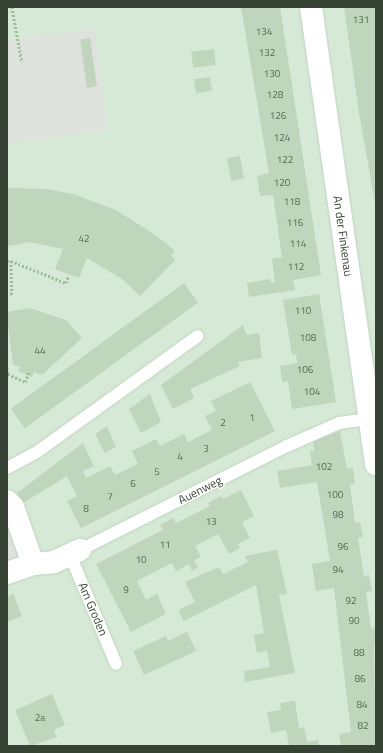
<!DOCTYPE html>
<style>
body{margin:0}
#map{position:relative;width:383px;height:753px;overflow:hidden;background:#e4f1e4;font-family:"Titillium Web",sans-serif}
div>[style]{position:absolute}
[style*='--x']{left:calc(var(--x)*1px);top:calc(var(--y)*1px);width:calc(var(--w)*1px);rotate:calc(var(--a)*1deg)}
.residential>*{inset:0;background:#d6e9d6;transform-origin:0 0}
.parking>*{inset:0;background:#dde2dc}
.building>*{inset:0;background:#bfd5bc;transform-origin:0 0}
.path>*{height:2.5px;margin-top:-1.25px;transform-origin:0;background:repeating-linear-gradient(90deg,#9bbd98 0 2px,transparent 0 4px)}
.roads{filter:drop-shadow(0 0 1px #bfd4be) drop-shadow(0 0 1px #bfd4be)}
.service>*{height:12px;margin:-6px;padding:0 6px;transform-origin:6px;border-radius:6px;background:#fff}
.minor>*{height:22px;margin:-11px;padding:0 11px;transform-origin:11px;border-radius:11px;background:#fff}
span{translate:-50% -50%;white-space:nowrap;text-align:center;line-height:1.15;-webkit-text-stroke:3px #fff;paint-order:stroke}
.number-label{font-size:10px;color:#586856}
.number-label span{-webkit-text-stroke-width:0}
.street-label{font-size:12px;color:#364334}
.frame{position:absolute;inset:0;border:8px solid #364334;pointer-events:none}
</style>
<div id="map">
<div class="residential">
<div style="left:7px;top:7px;width:369px;height:739px"></div>
</div>
<div class="parking">
<div style="clip-path:polygon(95px 28px,107px 129px,7px 144px,7px 39px)"></div>
<div style="clip-path:polygon(7px 508px,22px 547px,13px 564px,7px 567px)"></div>
</div>
<div class="building">
<div style="clip-path:polygon(241px 7px,280px 7px,321px 275px,293px 280px,295px 290px,249px 297px,247px 283px,270px 279px,271px 283px,275px 282px,272px 259px,282px 257px,273px 195px,260px 196px,257px 176px,269px 173px)"></div>
<div style="clip-path:polygon(344px 7px,376px 7px,376px 209px,359px 113px)"></div>
<div style="left:90px;top:38px;width:49px;height:10px;rotate:82deg"></div>
<div style="left:214px;top:49px;width:16px;height:23px;rotate:83deg"></div>
<div style="left:210px;top:77px;width:14px;height:16px;rotate:82deg"></div>
<div style="left:240px;top:156px;width:23px;height:13px;rotate:80deg"></div>
<div style="clip-path:polygon(7px 188px,47px 189px,73px 194px,116px 210px,157px 236px,175px 251px,171px 255px,175px 260px,140px 296px,122px 279px,87px 258px,79px 278px,55px 269px,63px 249px,30px 242px,7px 246px)"></div>
<div style="left:184px;top:283px;width:24px;height:214px;rotate:54deg"></div>
<div style="clip-path:polygon(319px 294px,336px 402px,292px 409px,288px 381px,282px 382px,280px 366px,297px 363px,296px 354px,292px 355px,283px 300px)"></div>
<div style="clip-path:polygon(30px 308px,66px 320px,82px 338px,42px 375px,34px 372px,32px 377px,18px 371px,20px 367px,13px 365px,7px 318px,7px 312px)"></div>
<div style="clip-path:polygon(243px 325px,246px 335px,259px 333px,262px 358px,238px 362px,240px 366px,190px 389px,194px 398px,173px 409px,161px 385px)"></div>
<div style="clip-path:polygon(250px 382px,275px 431px,81px 528px,67px 501px,77px 496px,67px 476px,23px 503px,17px 493px,83px 443px,94px 466px,83px 471px,86px 478px,110px 466px,115px 475px,138px 464px,132px 451px,156px 439px,160px 446px,184px 434px,188px 442px,212px 430px,205px 416px,216px 411px,211px 401px)"></div>
<div style="clip-path:polygon(150px 394px,161px 422px,141px 433px,129px 409px)"></div>
<div style="clip-path:polygon(107px 426px,116px 447px,105px 453px,95px 434px)"></div>
<div style="clip-path:polygon(340px 431px,347px 469px,353px 468px,355px 484px,350px 485px,355px 523px,360px 522px,363px 537px,358px 538px,364px 576px,369px 575px,372px 591px,366px 592px,371px 629px,376px 628px,376px 645px,374px 646px,376px 746px,341px 746px,339px 734px,351px 732px,334px 588px,316px 591px,312px 564px,330px 561px,317px 482px,280px 488px,277px 471px,312px 465px,310px 451px,314px 451px,313px 441px)"></div>
<div style="clip-path:polygon(241px 490px,254px 516px,242px 522px,250px 538px,238px 544px,240px 548px,229px 554px,218px 534px,195px 546px,201px 557px,194px 560px,198px 567px,192px 571px,189px 564px,176px 571px,172px 563px,137px 581px,146px 600px,157px 594px,166px 614px,131px 632px,96px 564px,163px 530px,160px 525px,173px 518px,176px 523px,210px 506px,208px 503px,215px 499px,221px 496px,223px 499px)"></div>
<div style="clip-path:polygon(277px 550px,287px 594px,279px 595px,295px 673px,245px 682px,244px 671px,270px 667px,267px 651px,257px 653px,254px 635px,264px 633px,256px 585px,184px 621px,178px 610px,195px 602px,185px 582px,219px 567px,223px 574px,248px 562px,245px 556px)"></div>
<div style="clip-path:polygon(13px 594px,22px 616px,7px 622px,7px 597px)"></div>
<div style="clip-path:polygon(187px 632px,196px 651px,144px 675px,133px 651px,166px 636px,168px 641px)"></div>
<div style="clip-path:polygon(52px 694px,65px 725px,54px 730px,57px 737px,30px 746px,15px 710px)"></div>
<div style="clip-path:polygon(295px 701px,299px 728px,304px 727px,307px 742px,318px 740px,319px 746px,289px 746px,286px 730px,271px 733px,267px 712px,281px 710px,280px 703px)"></div>
</div>
<div class="path">
<div style="--x:12;--y:7;--w:56;--a:79.7"></div>
<div style="--x:7;--y:261;--w:4;--a:0"></div>
<div style="--x:11;--y:261;--w:33;--a:88"></div>
<div style="--x:12;--y:294;--w:5;--a:180"></div>
<div style="--x:11;--y:261;--w:59;--a:21.8"></div>
<div style="--x:66;--y:283;--w:7;--a:-74"></div>
<div style="--x:7;--y:368;--w:6;--a:81"></div>
<div style="--x:8;--y:374;--w:19;--a:25"></div>
<div style="--x:25;--y:382;--w:11;--a:-68"></div>
</div>
<div class="roads">
<div class="service">
<div style="--x:7;--y:468;--w:34;--a:-28"></div>
<div style="--x:37;--y:452;--w:198;--a:-35.8"></div>
<div style="--x:80;--y:550;--w:232;--a:-26.7"></div>
<div style="--x:287;--y:446;--w:57;--a:-23.9"></div>
<div style="--x:339;--y:423;--w:30;--a:-8"></div>
<div style="--x:70;--y:555;--w:118;--a:67.1"></div>
</div>
<div class="minor">
<div style="--x:311;--y:7;--w:462;--a:81.9"></div>
<div style="--x:7;--y:501;--w:8;--a:45"></div>
<div style="--x:13;--y:507;--w:60;--a:70.7"></div>
<div style="--x:7;--y:573;--w:28;--a:-19"></div>
<div style="--x:33;--y:564;--w:21;--a:-5"></div>
<div style="--x:54;--y:562;--w:29;--a:-25"></div>
</div>
</div>
<div class="number-label">
<span style="left:361px;top:20px">131</span>
<span style="left:264px;top:32px">134</span>
<span style="left:267px;top:53px">132</span>
<span style="left:272px;top:74px">130</span>
<span style="left:275px;top:95px">128</span>
<span style="left:278px;top:116px">126</span>
<span style="left:282px;top:138px">124</span>
<span style="left:285px;top:160px">122</span>
<span style="left:282px;top:183px">120</span>
<span style="left:292px;top:202px">118</span>
<span style="left:295px;top:223px">116</span>
<span style="left:84px;top:239px">42</span>
<span style="left:298px;top:244px">114</span>
<span style="left:296px;top:267px">112</span>
<span style="left:303px;top:311px">110</span>
<span style="left:308px;top:338px">108</span>
<span style="left:40px;top:351px">44</span>
<span style="left:305px;top:370px">106</span>
<span style="left:312px;top:392px">104</span>
<span style="left:252px;top:418px">1</span>
<span style="left:223px;top:423px">2</span>
<span style="left:206px;top:449px">3</span>
<span style="left:180px;top:457px">4</span>
<span style="left:324px;top:467px">102</span>
<span style="left:157px;top:472px">5</span>
<span style="left:133px;top:484px">6</span>
<span style="left:335px;top:495px">100</span>
<span style="left:110px;top:497px">7</span>
<span style="left:86px;top:509px">8</span>
<span style="left:338px;top:515px">98</span>
<span style="left:211px;top:522px">13</span>
<span style="left:165px;top:545px">11</span>
<span style="left:343px;top:547px">96</span>
<span style="left:141px;top:560px">10</span>
<span style="left:338px;top:570px">94</span>
<span style="left:126px;top:590px">9</span>
<span style="left:351px;top:601px">92</span>
<span style="left:354px;top:621px">90</span>
<span style="left:359px;top:653px">88</span>
<span style="left:360px;top:679px">86</span>
<span style="left:362px;top:705px">84</span>
<span style="left:40px;top:718px">2a</span>
<span style="left:363px;top:726px">82</span>
</div>
<div class="street-label">
<span style="left:343px;top:236px;rotate:82deg">An der Finkenau</span>
<span style="left:200px;top:490px;rotate:-27deg">Auenweg</span>
<span style="left:93px;top:609px;rotate:67deg">Am Groden</span>
</div>
<div class="frame"></div>
</div>
